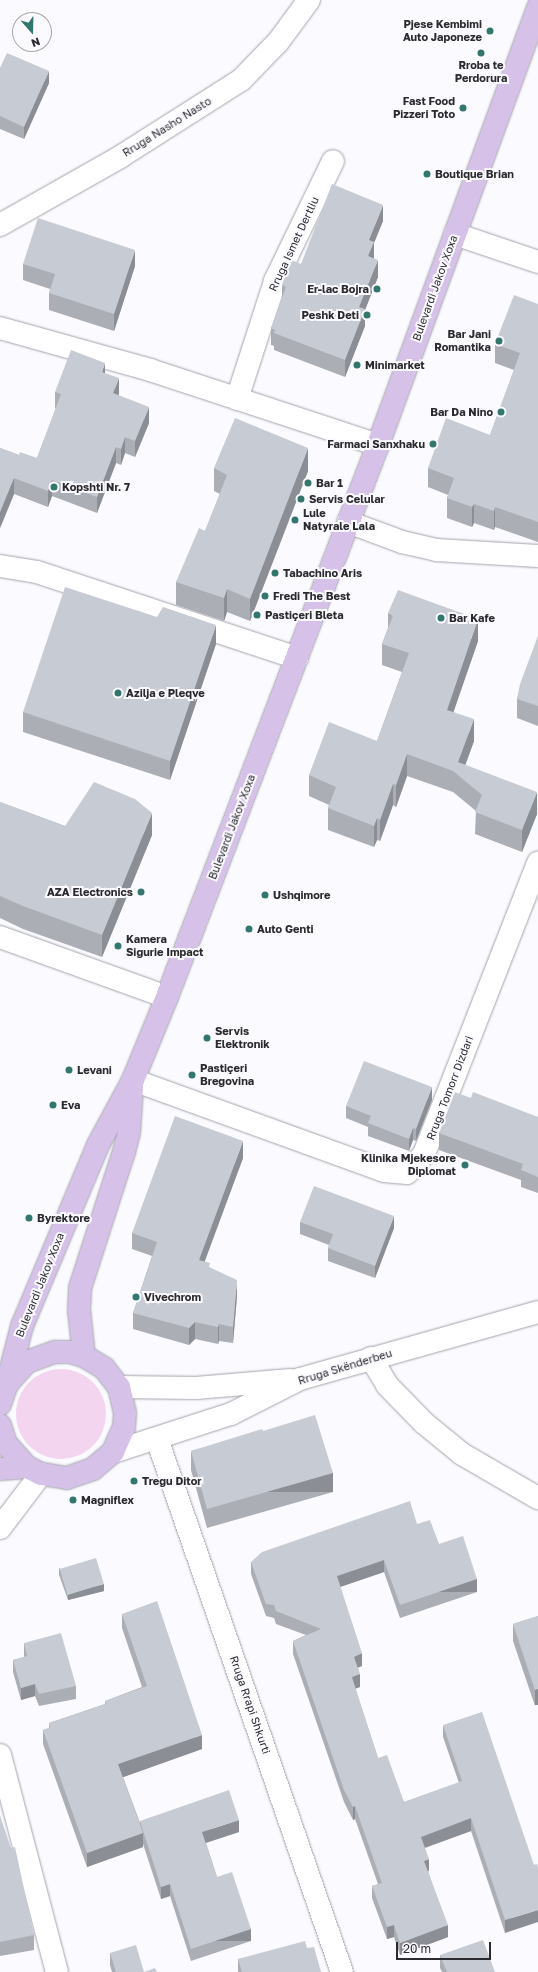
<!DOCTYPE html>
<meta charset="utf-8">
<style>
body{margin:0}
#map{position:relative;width:538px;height:1972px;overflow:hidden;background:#fafaff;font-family:"Golos Text",sans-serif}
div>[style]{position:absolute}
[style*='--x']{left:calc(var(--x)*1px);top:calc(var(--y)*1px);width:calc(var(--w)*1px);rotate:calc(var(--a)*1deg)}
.green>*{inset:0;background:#f3d5f0}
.round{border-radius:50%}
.roads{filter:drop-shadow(0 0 1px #a3a3ac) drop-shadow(0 0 1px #a3a3ac)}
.minor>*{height:22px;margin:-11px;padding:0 11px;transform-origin:11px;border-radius:11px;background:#fff}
.major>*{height:22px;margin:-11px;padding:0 11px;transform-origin:11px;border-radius:11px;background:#d6c1e8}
.wall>*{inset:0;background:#abafb5}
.shaded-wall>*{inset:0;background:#8b8e94;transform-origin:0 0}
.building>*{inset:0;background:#c7cbd3;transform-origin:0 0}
.dots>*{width:11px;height:11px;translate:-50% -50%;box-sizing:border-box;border:2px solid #fafaff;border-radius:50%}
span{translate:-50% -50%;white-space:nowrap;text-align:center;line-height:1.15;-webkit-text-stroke:4px #fafaff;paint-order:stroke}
.poi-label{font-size:11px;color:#2b2b2f;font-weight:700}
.right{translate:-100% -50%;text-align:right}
.left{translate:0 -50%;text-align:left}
.street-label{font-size:11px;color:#2b2b2f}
.north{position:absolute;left:12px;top:12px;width:40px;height:40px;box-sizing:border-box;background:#fafaff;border:1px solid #a7a7ac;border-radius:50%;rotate:160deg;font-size:11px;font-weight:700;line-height:16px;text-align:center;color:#2b2b2f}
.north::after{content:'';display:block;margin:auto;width:14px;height:18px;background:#31776d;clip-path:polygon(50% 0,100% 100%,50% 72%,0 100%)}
.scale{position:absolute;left:396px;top:1942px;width:95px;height:18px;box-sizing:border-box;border:2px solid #2b2b2f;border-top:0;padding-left:5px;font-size:12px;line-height:14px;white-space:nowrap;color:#2b2b2f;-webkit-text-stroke:3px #fafaff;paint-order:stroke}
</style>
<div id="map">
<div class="green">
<div class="round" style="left:16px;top:1369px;width:90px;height:90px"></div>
</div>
<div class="roads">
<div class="minor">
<div style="--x:0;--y:225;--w:138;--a:-29.5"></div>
<div style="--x:120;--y:157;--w:143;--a:-32.5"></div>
<div style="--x:241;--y:80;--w:53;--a:-45.8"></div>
<div style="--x:278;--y:42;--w:52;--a:-53.6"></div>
<div style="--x:455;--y:234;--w:88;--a:18.6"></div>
<div style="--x:0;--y:328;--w:156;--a:15.6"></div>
<div style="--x:150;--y:370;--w:240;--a:18.2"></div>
<div style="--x:237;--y:399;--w:124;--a:-72.1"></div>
<div style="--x:275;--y:281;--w:133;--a:-64.2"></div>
<div style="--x:348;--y:522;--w:58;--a:20.3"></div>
<div style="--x:402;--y:542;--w:35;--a:13"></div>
<div style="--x:436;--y:550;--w:102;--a:3.4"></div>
<div style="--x:0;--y:566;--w:37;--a:9"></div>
<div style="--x:37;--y:572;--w:274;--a:18.3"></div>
<div style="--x:0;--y:937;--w:177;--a:19.8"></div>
<div style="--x:133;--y:1080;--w:267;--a:19.9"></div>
<div style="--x:384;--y:1171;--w:23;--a:5"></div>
<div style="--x:407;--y:1173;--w:25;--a:-48"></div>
<div style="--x:424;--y:1154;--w:313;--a:-68.6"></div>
<div style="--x:371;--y:1358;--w:31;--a:59"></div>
<div style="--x:387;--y:1385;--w:53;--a:45.8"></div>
<div style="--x:424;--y:1423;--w:49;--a:39.2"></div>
<div style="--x:462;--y:1454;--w:88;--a:30.1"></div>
<div style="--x:119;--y:1387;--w:77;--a:0.7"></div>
<div style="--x:196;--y:1388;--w:95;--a:-4.8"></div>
<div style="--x:157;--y:1439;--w:564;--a:70.86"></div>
<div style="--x:113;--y:1452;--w:124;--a:-17.9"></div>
<div style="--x:231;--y:1414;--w:77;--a:-26.9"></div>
<div style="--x:300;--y:1379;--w:247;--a:-15.7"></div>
<div style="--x:0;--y:1528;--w:68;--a:-52.8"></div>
<div style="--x:0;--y:1755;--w:224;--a:75.3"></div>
</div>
<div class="major">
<div style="--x:84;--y:1356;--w:46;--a:-96.2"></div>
<div style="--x:79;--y:1310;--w:22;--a:-87"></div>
<div style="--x:80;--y:1288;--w:143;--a:-72.1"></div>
<div style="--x:124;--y:1152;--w:21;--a:-76"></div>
<div style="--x:129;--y:1132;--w:45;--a:-86.2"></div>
<div style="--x:7;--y:1384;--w:60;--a:-75.5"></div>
<div style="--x:22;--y:1326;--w:196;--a:-67.2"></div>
<div style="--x:98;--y:1145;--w:74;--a:-61.7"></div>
<div style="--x:133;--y:1080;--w:90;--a:-67.7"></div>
<div style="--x:167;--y:997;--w:591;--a:-69.08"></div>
<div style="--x:378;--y:445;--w:466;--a:-69.9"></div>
<div style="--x:0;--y:1404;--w:21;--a:-71"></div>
<div style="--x:7;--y:1384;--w:30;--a:-48"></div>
<div style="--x:27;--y:1362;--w:30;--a:-20"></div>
<div style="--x:55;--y:1352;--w:15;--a:0"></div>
<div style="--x:70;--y:1352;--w:15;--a:16"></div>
<div style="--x:84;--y:1356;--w:23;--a:31"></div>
<div style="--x:104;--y:1368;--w:24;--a:52"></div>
<div style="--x:119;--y:1387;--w:27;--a:77"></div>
<div style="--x:125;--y:1413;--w:14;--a:94"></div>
<div style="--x:124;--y:1427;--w:27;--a:114"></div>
<div style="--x:113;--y:1452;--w:26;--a:140"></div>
<div style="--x:93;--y:1469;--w:28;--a:161"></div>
<div style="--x:67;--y:1478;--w:26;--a:-171"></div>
<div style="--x:41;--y:1474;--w:16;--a:-153"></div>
<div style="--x:27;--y:1467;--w:31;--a:-132"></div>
<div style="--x:6;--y:1444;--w:20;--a:-108"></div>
<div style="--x:0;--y:1469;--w:27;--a:-4"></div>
</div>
</div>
<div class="wall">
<div style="clip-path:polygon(0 68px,49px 83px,24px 139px,0 129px)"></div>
<div style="clip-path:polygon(383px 221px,374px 243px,374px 259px,378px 277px,365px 310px,365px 326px,345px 377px,274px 350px,274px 346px,271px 345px,271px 328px,282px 299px,282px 285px,301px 264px)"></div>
<div style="clip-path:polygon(23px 264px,135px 266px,114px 331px,49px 310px,49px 293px,50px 289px,23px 280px)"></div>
<div style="clip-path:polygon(538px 304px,538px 542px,495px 527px,494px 530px,474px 523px,472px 527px,447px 518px,447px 498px,448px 495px,428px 487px,428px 468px,490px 435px,514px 370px,495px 363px,495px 344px)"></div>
<div style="clip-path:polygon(105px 373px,119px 394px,118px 395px,149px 423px,135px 457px,125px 453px,121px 465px,116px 463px,97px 513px,52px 496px,48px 507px,14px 494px,0 528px,0 448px,19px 455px,37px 458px,56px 408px,55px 408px,55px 392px)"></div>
<div style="clip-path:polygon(214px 468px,308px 471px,250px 621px,227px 612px,224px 621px,176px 605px,176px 582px,205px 531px,220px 494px,214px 491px)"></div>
<div style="clip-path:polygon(388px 613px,478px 641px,453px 712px,474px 741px,465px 765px,537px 814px,522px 852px,475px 834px,476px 811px,453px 792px,407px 776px,396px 807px,393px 805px,380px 841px,377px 840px,374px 847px,328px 830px,328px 808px,329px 805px,309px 796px,309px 775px,377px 741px,402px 672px,382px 665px,382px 644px,388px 628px)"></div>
<div style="clip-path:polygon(538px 636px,538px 726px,517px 718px,517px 699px)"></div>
<div style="clip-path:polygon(216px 644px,170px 780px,23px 732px,23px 712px)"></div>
<div style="clip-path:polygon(0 802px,65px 826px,152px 835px,102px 957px,23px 929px,0 918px)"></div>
<div style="clip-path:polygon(471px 1098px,538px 1117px,538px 1193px,521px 1187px,521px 1180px,439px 1150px,439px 1133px)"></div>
<div style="clip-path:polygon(432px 1100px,416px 1141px,413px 1140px,409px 1151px,368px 1136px,368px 1127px,346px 1118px,346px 1106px)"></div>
<div style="clip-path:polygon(243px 1158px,204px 1262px,237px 1296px,233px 1343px,219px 1341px,218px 1344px,195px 1339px,189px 1345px,133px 1329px,133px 1313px,152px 1256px,132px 1249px,132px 1233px)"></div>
<div style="clip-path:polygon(300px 1222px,394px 1228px,375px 1278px,328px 1261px,328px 1248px,329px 1245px,300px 1234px)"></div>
<div style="clip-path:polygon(263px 1431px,333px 1492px,207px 1528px,191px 1470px,191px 1451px)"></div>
<div style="clip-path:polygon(417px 1524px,439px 1544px,477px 1592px,400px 1618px,384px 1572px,340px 1587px,362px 1666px,358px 1667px,360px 1687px,355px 1688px,378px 1758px,404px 1802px,459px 1783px,443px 1737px,443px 1725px,534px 1865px,505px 1933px,471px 1831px,425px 1848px,429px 1871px,428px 1871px,448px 1937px,400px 1955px,394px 1937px,387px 1939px,372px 1898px,372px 1886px,378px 1884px,355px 1819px,353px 1820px,344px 1802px,293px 1654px,293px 1641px,306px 1635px,276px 1624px,274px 1618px,266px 1616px,251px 1574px,251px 1562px)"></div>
<div style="clip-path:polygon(59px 1568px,104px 1591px,68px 1600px,59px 1575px)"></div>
<div style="clip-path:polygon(122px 1614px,202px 1749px,123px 1777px,140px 1823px,140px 1821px,239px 1832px,206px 1843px,217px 1877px,251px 1941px,191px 1961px,170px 1896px,161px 1899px,143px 1844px,143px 1847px,87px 1867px,43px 1744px,43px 1730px,49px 1728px,49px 1723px,105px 1704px,105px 1701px,142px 1687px,122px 1628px)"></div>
<div style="clip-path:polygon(538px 1616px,535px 1706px,513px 1641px,513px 1624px)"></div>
<div style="clip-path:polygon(24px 1643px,76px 1686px,76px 1699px,39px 1706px,35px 1696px,21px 1700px,13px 1672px,13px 1660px,24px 1657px)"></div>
<div style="clip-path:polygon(0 1816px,34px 1935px,34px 1950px,0 1956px)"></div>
<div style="clip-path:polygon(307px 1948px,321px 1972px,238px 1972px,238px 1959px)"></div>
<div style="clip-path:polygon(110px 1953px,144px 1972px,157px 1972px,112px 1972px,110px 1965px)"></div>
<div style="clip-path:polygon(440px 1955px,495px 1972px,442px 1972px,440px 1968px)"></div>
</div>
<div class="shaded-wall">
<div style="clip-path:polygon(49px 71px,49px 83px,24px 139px,24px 127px)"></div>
<div style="clip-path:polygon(383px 205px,383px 221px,374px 243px,374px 259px,368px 273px,369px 240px)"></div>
<div style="clip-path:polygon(135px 250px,135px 266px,114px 331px,114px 314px)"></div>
<div style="clip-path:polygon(378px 260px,378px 277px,365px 310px,365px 326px,345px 377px,345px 360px,359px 307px)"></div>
<div style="clip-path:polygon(105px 363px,105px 379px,102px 372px)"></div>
<div style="clip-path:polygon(119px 378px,119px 394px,113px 409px,113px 393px)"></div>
<div style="clip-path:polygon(149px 407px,149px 423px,135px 457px,135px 441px)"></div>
<div style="clip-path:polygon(125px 437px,125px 453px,121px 465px,121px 449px)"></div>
<div style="clip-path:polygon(116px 447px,116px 463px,97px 513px,97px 497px)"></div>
<div style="clip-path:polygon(308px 448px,308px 471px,250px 621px,250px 599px)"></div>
<div style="clip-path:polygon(14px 478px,14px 494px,0 528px,0 512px)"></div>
<div style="clip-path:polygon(52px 480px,52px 496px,48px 507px,48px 491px)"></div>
<div style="clip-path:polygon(474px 504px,474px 523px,472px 527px,472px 507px)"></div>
<div style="clip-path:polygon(495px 507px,495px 527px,494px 530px,494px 511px)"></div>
<div style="clip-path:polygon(227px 589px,227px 612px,224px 621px,224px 598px)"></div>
<div style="clip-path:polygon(478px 619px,478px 641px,447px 731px,447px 710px)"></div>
<div style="clip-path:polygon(216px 625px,216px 644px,170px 780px,170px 761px)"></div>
<div style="clip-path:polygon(474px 719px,474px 741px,461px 777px,458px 762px)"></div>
<div style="clip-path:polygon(407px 754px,407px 776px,396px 807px,396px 785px)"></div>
<div style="clip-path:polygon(393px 784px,393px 805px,380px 841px,380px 820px)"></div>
<div style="clip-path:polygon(537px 792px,537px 814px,522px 852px,522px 830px)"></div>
<div style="clip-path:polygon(152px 813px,152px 835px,102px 957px,102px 935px)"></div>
<div style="clip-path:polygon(377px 818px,377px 840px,374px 847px,374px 826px)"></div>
<div style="clip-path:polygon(432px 1087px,432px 1100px,416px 1141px,416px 1129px)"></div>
<div style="clip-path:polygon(413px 1128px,413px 1140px,409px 1151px,409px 1139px)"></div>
<div style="clip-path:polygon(243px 1141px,243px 1158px,199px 1277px,199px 1260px)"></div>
<div style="clip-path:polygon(394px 1216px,394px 1228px,375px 1278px,375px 1266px)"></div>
<div style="clip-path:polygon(237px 1280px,237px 1296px,233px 1343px,233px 1327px)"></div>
<div style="clip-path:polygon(195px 1322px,195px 1339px,189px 1345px,189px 1328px)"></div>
<div style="clip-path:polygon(219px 1324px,219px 1341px,218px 1344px,218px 1327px)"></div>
<div style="left:333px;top:1473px;width:19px;height:131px;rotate:90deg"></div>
<div style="clip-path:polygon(384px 1560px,384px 1572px,337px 1588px,337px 1576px)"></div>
<div style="left:477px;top:1579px;width:13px;height:81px;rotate:90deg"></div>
<div style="clip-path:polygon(104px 1584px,104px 1591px,68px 1600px,68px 1594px)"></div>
<div style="clip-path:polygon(362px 1653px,362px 1666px,354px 1669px,354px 1657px)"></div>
<div style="clip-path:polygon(360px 1674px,360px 1687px,352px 1690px,352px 1677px)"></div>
<div style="clip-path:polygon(35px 1684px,35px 1696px,21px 1700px,21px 1688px)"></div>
<div style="left:538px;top:1689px;width:16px;height:3px;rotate:90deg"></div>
<div style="clip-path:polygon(202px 1735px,202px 1749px,118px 1779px,118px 1764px)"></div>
<div style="clip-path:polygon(355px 1806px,355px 1819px,353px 1820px,353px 1807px)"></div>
<div style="clip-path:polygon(471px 1818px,471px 1831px,421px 1849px,421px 1837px)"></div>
<div style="clip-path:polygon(239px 1820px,239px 1832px,202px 1844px,202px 1832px)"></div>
<div style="clip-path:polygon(143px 1833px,143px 1847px,87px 1867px,87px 1853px)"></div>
<div style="clip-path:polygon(429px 1859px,429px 1871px,424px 1873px,424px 1861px)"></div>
<div style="clip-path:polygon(170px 1884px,170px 1896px,161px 1899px,161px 1887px)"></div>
<div style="clip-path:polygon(538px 1910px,538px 1922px,505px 1933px,505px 1920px)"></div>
<div style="clip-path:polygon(394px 1925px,394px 1937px,387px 1939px,387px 1927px)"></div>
<div style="clip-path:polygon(448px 1925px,448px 1937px,400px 1955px,400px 1943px)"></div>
<div style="left:251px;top:1929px;width:12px;height:63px;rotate:90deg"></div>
</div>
<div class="building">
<div style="clip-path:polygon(7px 53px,49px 71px,24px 127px,0 116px,0 68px)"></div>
<div style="clip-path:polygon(332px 184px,383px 205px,369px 240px,374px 242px,368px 256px,378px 260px,359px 307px,365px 309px,345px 360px,274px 333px,275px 330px,271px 328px,286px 287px,282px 285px,287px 269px,291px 260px,301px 264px)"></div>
<div style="clip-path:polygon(38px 218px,135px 250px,114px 314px,49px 293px,55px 274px,23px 264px)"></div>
<div style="clip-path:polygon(514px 295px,538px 304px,538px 522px,495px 507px,494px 511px,474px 504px,472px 507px,447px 498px,454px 478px,428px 468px,446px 418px,490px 435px,520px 353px,495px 344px)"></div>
<div style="clip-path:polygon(71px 350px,105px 363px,102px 372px,119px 378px,113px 393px,149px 407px,135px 441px,125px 437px,121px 449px,116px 447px,97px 497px,52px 480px,48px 491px,14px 478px,0 512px,0 448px,19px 455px,20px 452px,37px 458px,61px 394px,55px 392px)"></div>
<div style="clip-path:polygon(235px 418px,308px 448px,250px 599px,227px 589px,224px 598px,176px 582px,199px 528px,205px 531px,227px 475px,214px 468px)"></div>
<div style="clip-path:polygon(65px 587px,157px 617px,163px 607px,216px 625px,170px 761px,23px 712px)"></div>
<div style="clip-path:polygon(398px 590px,478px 619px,447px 710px,474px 719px,458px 762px,537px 792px,522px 830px,475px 812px,482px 795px,453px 771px,407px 754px,396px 785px,393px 784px,380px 820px,377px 818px,374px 826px,328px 808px,336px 787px,309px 775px,329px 722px,377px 741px,409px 653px,382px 644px,393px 616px,388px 613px)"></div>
<div style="clip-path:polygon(538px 636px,538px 706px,517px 699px,520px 684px)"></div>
<div style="clip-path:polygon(94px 782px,135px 799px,152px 813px,102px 935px,23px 906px,0 896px,0 802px,65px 826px)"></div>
<div style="clip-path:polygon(364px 1061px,432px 1087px,416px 1129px,413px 1128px,409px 1139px,368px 1123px,371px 1116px,346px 1106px)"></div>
<div style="clip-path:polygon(455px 1092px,471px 1098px,473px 1092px,538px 1117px,538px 1177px,521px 1170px,523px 1164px,439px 1133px)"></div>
<div style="clip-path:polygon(175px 1116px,243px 1141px,199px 1260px,210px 1263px,209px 1267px,237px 1280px,233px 1327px,219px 1324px,218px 1327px,195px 1322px,189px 1328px,133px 1313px,157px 1242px,132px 1233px)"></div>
<div style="clip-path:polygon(314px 1186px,394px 1216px,375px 1266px,328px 1248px,333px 1234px,300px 1222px)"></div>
<div style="clip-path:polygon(315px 1415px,333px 1473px,207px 1509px,191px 1451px,262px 1429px,263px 1431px)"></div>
<div style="clip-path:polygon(410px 1501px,417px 1524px,430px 1520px,439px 1544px,463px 1536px,477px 1579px,400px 1605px,384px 1560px,337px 1576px,362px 1653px,354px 1657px,360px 1674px,352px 1677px,378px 1758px,387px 1755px,404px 1802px,462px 1781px,443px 1725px,482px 1712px,534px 1865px,537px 1864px,538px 1868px,538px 1910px,505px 1920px,471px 1818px,421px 1837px,429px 1859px,424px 1861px,448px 1925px,400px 1943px,394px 1925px,387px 1927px,372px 1886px,382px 1883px,355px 1806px,353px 1807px,344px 1790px,293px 1641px,321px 1629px,276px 1611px,274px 1605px,266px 1604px,251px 1562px,262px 1552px)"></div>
<div style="left:96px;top:1558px;width:27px;height:38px;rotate:73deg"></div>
<div style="clip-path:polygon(157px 1601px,202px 1735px,118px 1764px,143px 1833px,87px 1853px,43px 1730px,50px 1728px,49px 1723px,106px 1704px,105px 1701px,147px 1686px,122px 1614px)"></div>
<div style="clip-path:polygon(538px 1616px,538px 1689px,535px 1690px,513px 1624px)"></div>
<div style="clip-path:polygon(61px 1633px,76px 1686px,39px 1694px,35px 1684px,21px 1688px,13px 1660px,27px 1656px,24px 1643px)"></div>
<div style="clip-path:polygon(229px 1790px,239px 1820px,202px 1832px,217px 1877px,232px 1872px,251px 1929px,191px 1949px,170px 1884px,161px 1887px,140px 1821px)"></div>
<div style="clip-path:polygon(0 1816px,11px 1848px,15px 1847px,34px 1935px,0 1942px)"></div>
<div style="clip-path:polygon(483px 1940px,495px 1972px,447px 1972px,440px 1955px)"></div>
<div style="clip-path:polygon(305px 1941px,307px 1948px,314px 1947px,321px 1972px,242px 1972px,238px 1959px)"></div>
<div style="clip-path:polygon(136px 1945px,144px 1972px,155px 1968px,157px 1972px,116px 1972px,110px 1953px)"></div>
</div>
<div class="dots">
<div style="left:490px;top:31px;background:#31776d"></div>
<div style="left:481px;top:53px;background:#31776d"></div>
<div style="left:463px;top:108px;background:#31776d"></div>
<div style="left:427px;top:174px;background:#31776d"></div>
<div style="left:377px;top:289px;background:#31776d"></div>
<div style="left:367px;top:315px;background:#31776d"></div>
<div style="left:499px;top:341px;background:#31776d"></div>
<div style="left:357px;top:365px;background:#31776d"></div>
<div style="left:501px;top:412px;background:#31776d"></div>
<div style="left:433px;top:444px;background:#31776d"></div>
<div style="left:308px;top:483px;background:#31776d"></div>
<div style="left:54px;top:487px;background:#31776d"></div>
<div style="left:301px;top:499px;background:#31776d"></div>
<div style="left:295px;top:520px;background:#31776d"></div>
<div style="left:275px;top:573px;background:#31776d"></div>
<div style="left:265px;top:596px;background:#31776d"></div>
<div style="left:257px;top:615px;background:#31776d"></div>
<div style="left:441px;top:618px;background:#31776d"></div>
<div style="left:118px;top:693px;background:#31776d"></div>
<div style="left:141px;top:892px;background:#31776d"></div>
<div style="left:265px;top:895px;background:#31776d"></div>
<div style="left:249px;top:929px;background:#31776d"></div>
<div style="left:118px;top:946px;background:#31776d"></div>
<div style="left:207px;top:1038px;background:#31776d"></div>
<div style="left:69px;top:1070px;background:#31776d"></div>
<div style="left:192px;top:1075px;background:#31776d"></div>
<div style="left:53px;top:1105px;background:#31776d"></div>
<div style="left:465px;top:1165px;background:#31776d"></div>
<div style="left:29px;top:1218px;background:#31776d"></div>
<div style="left:136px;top:1297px;background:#31776d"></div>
<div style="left:134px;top:1481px;background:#31776d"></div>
<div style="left:73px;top:1500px;background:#31776d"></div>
</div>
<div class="poi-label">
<span class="right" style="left:482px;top:31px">Pjese Kembimi<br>Auto Japoneze</span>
<span style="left:481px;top:72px">Rroba te<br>Perdorura</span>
<span class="right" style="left:455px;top:108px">Fast Food<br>Pizzeri Toto</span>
<span class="left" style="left:435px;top:174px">Boutique Brian</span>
<span class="right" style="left:369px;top:289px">Er-lac Bojra</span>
<span class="right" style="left:359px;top:315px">Peshk Deti</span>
<span class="right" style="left:491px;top:341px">Bar Jani<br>Romantika</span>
<span class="left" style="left:365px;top:365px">Minimarket</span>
<span class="right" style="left:493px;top:412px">Bar Da Nino</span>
<span class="right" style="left:425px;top:444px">Farmaci Sanxhaku</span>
<span class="left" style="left:316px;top:483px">Bar 1</span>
<span class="left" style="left:62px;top:487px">Kopshti Nr. 7</span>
<span class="left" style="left:309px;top:499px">Servis Celular</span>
<span class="left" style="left:303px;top:520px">Lule<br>Natyrale Lala</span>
<span class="left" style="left:283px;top:573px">Tabachino Aris</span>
<span class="left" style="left:273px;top:596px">Fredi The Best</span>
<span class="left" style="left:265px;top:615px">Pastiçeri Bleta</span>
<span class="left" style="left:449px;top:618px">Bar Kafe</span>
<span class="left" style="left:126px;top:693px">Azilja e Pleqve</span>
<span class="right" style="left:133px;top:892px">AZA Electronics</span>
<span class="left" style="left:273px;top:895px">Ushqimore</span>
<span class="left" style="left:257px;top:929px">Auto Genti</span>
<span class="left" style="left:126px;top:946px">Kamera<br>Sigurie Impact</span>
<span class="left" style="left:215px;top:1038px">Servis<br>Elektronik</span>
<span class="left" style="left:200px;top:1075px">Pastiçeri<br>Bregovina</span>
<span class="left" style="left:77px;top:1070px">Levani</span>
<span class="left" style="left:61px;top:1105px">Eva</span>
<span class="right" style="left:456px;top:1165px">Klinika Mjekesore<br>Diplomat</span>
<span class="left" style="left:37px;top:1218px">Byrektore</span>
<span class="left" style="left:144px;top:1297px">Vivechrom</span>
<span class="left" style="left:142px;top:1481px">Tregu Ditor</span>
<span class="left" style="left:81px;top:1500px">Magniflex</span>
</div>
<div class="street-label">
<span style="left:167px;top:127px;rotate:-32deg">Rruga Nasho Nasto</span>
<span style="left:294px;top:244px;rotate:-65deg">Rruga Ismet Dertliu</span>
<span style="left:435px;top:288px;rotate:-70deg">Bulevardi Jakov Xoxa</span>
<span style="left:232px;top:827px;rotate:-69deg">Bulevardi Jakov Xoxa</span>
<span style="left:450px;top:1088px;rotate:-69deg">Rruga Tomorr Dizdari</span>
<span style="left:40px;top:1285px;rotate:-68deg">Bulevardi Jakov Xoxa</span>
<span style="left:345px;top:1367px;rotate:-17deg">Rruga Skënderbeu</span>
<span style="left:250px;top:1705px;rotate:71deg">Rruga Rrapi Shkurti</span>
</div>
<div class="north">N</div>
<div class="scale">20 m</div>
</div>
